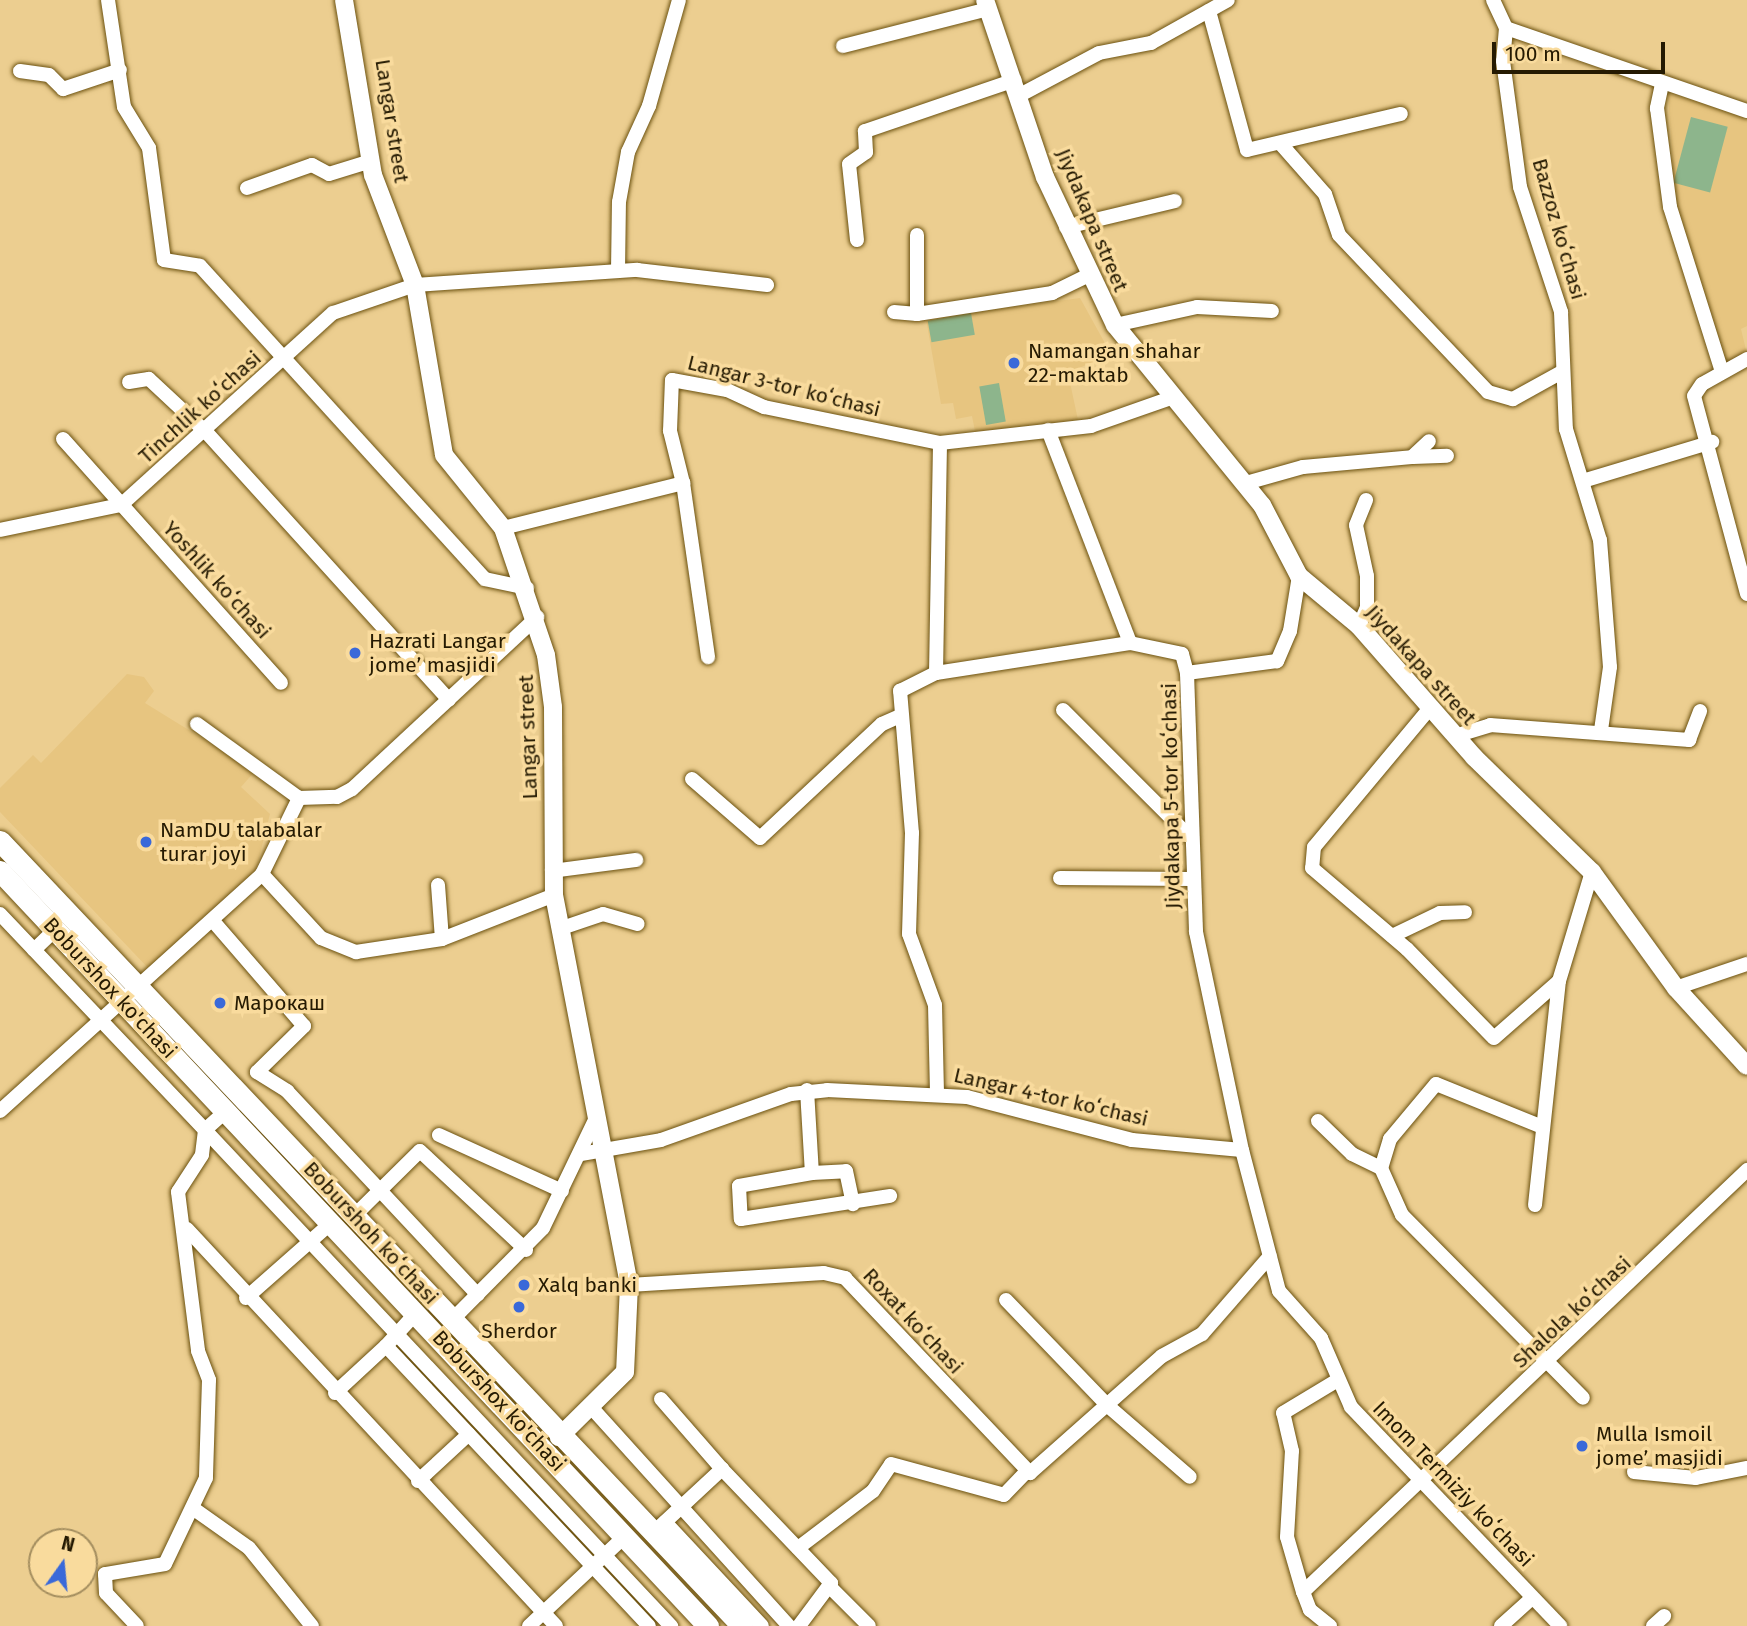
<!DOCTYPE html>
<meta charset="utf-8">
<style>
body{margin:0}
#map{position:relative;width:1747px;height:1626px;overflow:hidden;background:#ecce90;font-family:"Fira Sans",sans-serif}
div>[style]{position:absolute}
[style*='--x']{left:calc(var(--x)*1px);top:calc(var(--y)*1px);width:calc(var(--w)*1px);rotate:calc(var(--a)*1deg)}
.built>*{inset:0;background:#e7c580}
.green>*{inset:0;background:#8db58c;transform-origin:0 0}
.roads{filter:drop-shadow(0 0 2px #6b510f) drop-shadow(0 0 2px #6b510f)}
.minor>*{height:14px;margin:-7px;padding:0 7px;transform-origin:7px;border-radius:7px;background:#fff}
.tertiary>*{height:18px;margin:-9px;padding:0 9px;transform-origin:9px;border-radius:9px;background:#fff}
.primary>*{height:21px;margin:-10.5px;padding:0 10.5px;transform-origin:10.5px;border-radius:10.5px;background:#fff}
.dots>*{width:19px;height:19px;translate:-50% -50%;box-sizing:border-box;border:4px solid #f9db9d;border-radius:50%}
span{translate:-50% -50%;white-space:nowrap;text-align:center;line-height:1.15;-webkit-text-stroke:7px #f9db9d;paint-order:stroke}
.street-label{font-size:21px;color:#251a02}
.poi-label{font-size:21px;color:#251a02}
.left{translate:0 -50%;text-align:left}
.north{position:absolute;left:28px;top:1528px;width:70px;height:70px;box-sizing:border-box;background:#f9db9d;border:2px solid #a48e5f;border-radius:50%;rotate:15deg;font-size:19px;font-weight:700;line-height:28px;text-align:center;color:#251a02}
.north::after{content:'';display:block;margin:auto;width:24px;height:32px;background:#3a69d9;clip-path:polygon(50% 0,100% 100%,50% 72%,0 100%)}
.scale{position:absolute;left:1492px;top:42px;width:173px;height:32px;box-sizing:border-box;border:4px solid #251a02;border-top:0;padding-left:9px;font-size:21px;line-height:24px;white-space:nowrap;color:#251a02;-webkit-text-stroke:5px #f9db9d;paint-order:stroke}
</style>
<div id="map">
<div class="built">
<div style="clip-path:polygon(1668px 94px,1747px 114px,1747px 326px,1741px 329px,1747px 354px,1723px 367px,1678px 237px)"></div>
<div style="clip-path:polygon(1080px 298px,1111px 354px,1068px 373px,1078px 420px,976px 436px,972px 416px,956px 419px,953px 403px,941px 404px,926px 319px)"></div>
<div style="clip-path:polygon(127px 674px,144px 677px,154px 691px,145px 703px,255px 771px,241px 787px,270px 814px,256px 870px,149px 969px,0 812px,0 788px,33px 755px,41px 763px)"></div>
</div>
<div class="green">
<div style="left:1691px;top:117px;width:38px;height:68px;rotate:15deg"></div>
<div style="left:971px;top:313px;width:22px;height:44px;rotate:80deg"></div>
<div style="left:999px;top:383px;width:39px;height:20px;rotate:80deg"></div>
</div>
<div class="roads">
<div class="minor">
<div style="--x:108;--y:0;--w:108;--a:81.5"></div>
<div style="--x:124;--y:107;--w:48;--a:58.6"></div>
<div style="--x:149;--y:148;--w:113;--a:82.4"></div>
<div style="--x:164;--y:260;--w:36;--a:9"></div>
<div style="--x:200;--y:266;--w:423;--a:47.7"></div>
<div style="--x:485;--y:579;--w:43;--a:12.1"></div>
<div style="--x:1493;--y:0;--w:31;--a:65"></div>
<div style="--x:1209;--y:11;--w:144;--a:74.7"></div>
<div style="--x:1247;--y:150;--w:158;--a:-13.2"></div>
<div style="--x:1506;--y:28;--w:33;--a:95"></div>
<div style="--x:1503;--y:61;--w:127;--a:82.3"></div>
<div style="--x:1520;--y:187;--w:132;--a:71.8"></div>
<div style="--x:1561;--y:312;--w:117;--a:87.6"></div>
<div style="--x:1566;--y:429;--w:116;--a:73"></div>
<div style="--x:1600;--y:540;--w:127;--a:85.5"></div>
<div style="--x:1610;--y:667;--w:64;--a:98.1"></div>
<div style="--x:1506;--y:28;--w:255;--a:19"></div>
<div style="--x:843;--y:46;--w:150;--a:-14.3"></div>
<div style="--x:20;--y:71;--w:29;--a:8"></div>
<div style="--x:49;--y:75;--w:20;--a:45"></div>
<div style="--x:63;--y:89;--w:60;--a:-18.4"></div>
<div style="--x:1662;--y:84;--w:25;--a:102"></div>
<div style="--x:1657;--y:108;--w:100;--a:82.5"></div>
<div style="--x:1670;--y:207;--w:173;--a:72.5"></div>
<div style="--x:1020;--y:95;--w:89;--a:-28"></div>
<div style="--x:1099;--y:53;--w:53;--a:-10.9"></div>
<div style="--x:1151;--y:43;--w:88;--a:-29.2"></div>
<div style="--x:1280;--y:143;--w:68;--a:48.6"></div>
<div style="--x:1325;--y:194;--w:43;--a:71.1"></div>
<div style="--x:1339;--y:235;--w:216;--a:46.5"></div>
<div style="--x:1488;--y:392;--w:26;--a:16"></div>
<div style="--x:1513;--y:399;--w:56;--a:-28.9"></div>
<div style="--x:247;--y:188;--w:69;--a:-19.5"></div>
<div style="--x:312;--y:165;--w:19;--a:28"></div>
<div style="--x:329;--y:174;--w:44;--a:-17.2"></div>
<div style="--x:1066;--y:227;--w:112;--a:-13.4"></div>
<div style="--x:917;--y:235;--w:79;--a:90"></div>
<div style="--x:917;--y:314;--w:137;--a:-8.8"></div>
<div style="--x:1052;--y:293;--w:39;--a:-26"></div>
<div style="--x:857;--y:240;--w:76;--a:-96"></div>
<div style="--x:849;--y:164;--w:21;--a:-35"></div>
<div style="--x:866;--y:152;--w:21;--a:-93"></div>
<div style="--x:865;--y:131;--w:158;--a:-18.8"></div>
<div style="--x:618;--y:271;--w:69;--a:-89.2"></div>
<div style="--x:619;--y:202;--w:51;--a:-79.8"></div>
<div style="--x:628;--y:152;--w:51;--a:-65.5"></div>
<div style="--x:649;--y:106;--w:110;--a:-74.2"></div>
<div style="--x:894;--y:312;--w:23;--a:5"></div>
<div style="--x:1115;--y:325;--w:84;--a:-12.4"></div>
<div style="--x:1197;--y:307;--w:75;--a:3.1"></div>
<div style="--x:1747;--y:359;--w:51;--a:150.9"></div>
<div style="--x:1702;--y:384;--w:14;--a:124"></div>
<div style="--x:1694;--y:396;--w:205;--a:75"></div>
<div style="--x:129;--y:382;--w:20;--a:-9"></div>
<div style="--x:149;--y:379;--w:79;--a:43"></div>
<div style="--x:207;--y:433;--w:360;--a:47.8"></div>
<div style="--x:1048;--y:430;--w:228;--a:68.9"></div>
<div style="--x:63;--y:439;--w:327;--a:48.2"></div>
<div style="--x:1413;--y:457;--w:34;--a:-2"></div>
<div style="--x:1586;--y:480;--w:132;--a:-16.8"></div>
<div style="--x:683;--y:483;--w:176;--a:81.8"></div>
<div style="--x:1246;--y:483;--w:59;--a:-15.7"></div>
<div style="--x:1303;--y:467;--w:109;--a:-5.2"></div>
<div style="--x:1412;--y:457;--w:23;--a:-43"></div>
<div style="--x:503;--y:528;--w:186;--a:-14"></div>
<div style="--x:683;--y:483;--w:54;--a:-104"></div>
<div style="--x:670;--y:431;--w:51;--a:-87.8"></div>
<div style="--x:672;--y:380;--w:56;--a:10.3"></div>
<div style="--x:727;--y:390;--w:41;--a:24.7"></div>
<div style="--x:764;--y:407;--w:180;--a:11.6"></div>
<div style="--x:940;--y:443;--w:152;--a:-6.4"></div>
<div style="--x:1091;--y:426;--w:85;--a:-19.3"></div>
<div style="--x:0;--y:530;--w:124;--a:-11.7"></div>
<div style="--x:121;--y:505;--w:286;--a:-42.2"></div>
<div style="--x:333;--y:313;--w:87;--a:-18.9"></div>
<div style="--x:415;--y:285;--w:223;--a:-3.9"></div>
<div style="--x:637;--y:270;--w:131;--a:6.6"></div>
<div style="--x:1299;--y:576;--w:56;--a:99.3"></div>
<div style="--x:1290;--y:631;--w:33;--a:113"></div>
<div style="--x:1277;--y:661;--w:91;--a:172.4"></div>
<div style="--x:1187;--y:673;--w:259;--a:88"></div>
<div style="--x:1196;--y:932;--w:223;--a:78.1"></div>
<div style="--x:1242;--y:1150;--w:146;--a:75.3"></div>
<div style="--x:1279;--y:1291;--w:63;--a:48.2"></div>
<div style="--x:1321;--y:1338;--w:75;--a:66.5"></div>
<div style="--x:1351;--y:1407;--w:303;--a:46.3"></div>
<div style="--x:1359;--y:626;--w:21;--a:-67"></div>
<div style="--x:1367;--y:607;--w:31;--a:-90"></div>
<div style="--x:1367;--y:576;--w:52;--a:-102.2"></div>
<div style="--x:1356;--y:525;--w:27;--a:-68"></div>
<div style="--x:936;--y:673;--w:230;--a:-89"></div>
<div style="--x:1430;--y:708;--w:181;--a:129.8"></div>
<div style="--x:1314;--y:847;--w:21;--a:95"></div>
<div style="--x:1312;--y:868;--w:125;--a:40.5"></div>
<div style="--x:1407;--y:949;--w:124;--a:45.7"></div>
<div style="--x:1494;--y:1038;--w:86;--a:-41.2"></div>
<div style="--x:1559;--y:981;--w:114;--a:-73.2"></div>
<div style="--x:1063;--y:710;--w:178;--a:45"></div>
<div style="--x:197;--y:724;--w:126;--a:36"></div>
<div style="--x:1455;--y:736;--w:37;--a:-17"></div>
<div style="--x:1490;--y:725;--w:200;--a:4.3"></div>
<div style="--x:1689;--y:740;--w:31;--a:-69"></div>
<div style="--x:692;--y:779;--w:90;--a:40.9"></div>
<div style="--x:760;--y:838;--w:167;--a:-43.1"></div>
<div style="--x:882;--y:724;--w:20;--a:-24"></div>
<div style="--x:552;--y:871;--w:85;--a:-7.5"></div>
<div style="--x:262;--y:874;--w:87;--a:47.3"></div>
<div style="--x:321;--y:938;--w:38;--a:22"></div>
<div style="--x:356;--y:952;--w:87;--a:-8.6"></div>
<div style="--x:442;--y:939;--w:120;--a:-21.4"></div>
<div style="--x:1060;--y:878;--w:132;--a:0.4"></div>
<div style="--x:438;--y:885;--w:54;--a:85.8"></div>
<div style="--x:0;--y:914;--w:298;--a:46.5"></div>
<div style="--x:205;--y:1130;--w:25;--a:97"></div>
<div style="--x:202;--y:1155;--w:44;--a:123"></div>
<div style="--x:178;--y:1192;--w:160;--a:82.8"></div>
<div style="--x:198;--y:1351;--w:31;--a:69"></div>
<div style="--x:209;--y:1380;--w:98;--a:91.8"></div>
<div style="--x:206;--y:1478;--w:95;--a:115.5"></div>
<div style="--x:165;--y:1564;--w:61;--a:170.5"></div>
<div style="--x:105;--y:1574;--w:19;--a:87"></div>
<div style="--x:106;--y:1593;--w:45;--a:46.8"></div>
<div style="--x:213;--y:921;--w:139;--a:49.1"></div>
<div style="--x:304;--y:1026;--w:66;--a:135.6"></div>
<div style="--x:257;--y:1072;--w:36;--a:32"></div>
<div style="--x:287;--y:1091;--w:279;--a:46.9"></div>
<div style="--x:562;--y:928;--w:43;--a:-18.9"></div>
<div style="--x:603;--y:914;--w:36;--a:16"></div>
<div style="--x:1392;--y:936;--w:53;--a:-25.6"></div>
<div style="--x:1440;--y:913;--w:25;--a:-2"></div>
<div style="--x:34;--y:950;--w:29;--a:-44"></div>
<div style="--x:1676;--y:988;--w:75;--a:-18.7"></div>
<div style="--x:807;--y:1090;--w:83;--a:86.6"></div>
<div style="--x:812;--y:1173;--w:74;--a:169.9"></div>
<div style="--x:739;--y:1186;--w:33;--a:87"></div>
<div style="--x:741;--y:1219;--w:151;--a:-8.8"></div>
<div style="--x:937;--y:1093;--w:88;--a:-91.3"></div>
<div style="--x:935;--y:1005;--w:76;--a:-110.1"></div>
<div style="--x:909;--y:934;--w:101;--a:-88.3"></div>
<div style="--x:912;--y:833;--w:143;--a:-94.8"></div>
<div style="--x:900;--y:691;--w:40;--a:-26.6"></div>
<div style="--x:936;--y:673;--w:196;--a:-8.8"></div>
<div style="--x:1130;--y:643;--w:53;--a:11.9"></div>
<div style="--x:1182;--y:654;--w:20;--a:75"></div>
<div style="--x:0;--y:1111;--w:353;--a:-42.1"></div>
<div style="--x:262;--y:874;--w:85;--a:-64"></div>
<div style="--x:299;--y:798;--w:38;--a:-2"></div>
<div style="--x:337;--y:797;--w:17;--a:-28"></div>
<div style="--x:352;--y:789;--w:253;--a:-42.9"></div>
<div style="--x:226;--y:1111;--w:28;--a:138"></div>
<div style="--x:205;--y:1130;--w:681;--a:46.79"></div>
<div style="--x:1318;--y:1121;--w:47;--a:44.1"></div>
<div style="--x:1352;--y:1154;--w:32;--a:26"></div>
<div style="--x:1540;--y:1126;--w:112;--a:-158"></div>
<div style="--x:1436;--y:1084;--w:72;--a:129.9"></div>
<div style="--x:1390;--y:1139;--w:30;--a:107"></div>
<div style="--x:1381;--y:1168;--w:51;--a:65.9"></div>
<div style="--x:1402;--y:1215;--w:257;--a:45.3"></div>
<div style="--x:439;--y:1135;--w:135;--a:24.5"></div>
<div style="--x:581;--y:1154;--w:81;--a:-9.9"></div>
<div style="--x:661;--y:1140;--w:138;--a:-19.5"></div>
<div style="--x:791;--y:1094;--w:36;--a:-6"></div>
<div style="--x:827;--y:1090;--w:140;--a:2.9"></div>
<div style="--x:967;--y:1097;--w:171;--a:14.6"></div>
<div style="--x:1132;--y:1140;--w:110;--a:5.2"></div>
<div style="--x:812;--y:1173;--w:34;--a:-3"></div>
<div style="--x:846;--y:1171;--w:34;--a:78"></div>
<div style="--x:1535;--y:1205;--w:225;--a:-83.9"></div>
<div style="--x:355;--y:1215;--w:91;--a:-44.6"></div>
<div style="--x:420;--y:1151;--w:145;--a:43"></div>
<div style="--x:187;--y:1229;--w:542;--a:47.09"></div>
<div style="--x:629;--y:1285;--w:195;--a:-3.5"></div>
<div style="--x:824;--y:1273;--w:22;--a:13"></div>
<div style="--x:845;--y:1278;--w:269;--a:46.5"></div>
<div style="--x:1030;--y:1473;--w:176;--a:-41.6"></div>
<div style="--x:1162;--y:1356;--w:46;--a:-28.8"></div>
<div style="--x:1202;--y:1334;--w:103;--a:-48.9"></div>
<div style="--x:246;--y:1298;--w:113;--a:-41.4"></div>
<div style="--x:1006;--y:1300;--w:147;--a:46.1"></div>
<div style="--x:1108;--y:1406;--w:108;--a:40.9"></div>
<div style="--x:416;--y:1313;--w:45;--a:132.3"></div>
<div style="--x:386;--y:1346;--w:384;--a:46.8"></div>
<div style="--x:452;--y:1320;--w:129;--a:-45.3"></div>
<div style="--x:543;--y:1228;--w:124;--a:-64.3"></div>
<div style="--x:335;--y:1393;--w:69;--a:-42.7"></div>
<div style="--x:661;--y:1399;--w:93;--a:48.9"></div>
<div style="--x:591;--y:1407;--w:295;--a:47.9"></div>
<div style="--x:1634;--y:1472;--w:62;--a:5.5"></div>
<div style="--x:1696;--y:1478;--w:52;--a:-11.1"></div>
<div style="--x:418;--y:1481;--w:69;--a:-42.7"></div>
<div style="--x:194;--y:1509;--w:67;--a:35.3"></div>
<div style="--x:249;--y:1548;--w:100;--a:51.1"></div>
<div style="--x:665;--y:1522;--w:142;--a:47"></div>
<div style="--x:652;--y:1534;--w:96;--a:-42.9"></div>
<div style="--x:722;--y:1469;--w:158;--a:46.3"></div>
<div style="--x:831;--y:1583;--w:54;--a:126.7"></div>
<div style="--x:798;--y:1548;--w:94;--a:-37.2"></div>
<div style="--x:873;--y:1491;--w:32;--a:-56"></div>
<div style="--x:891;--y:1464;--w:117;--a:15.3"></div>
<div style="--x:1004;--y:1495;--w:32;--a:-46"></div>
<div style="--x:832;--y:1589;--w:52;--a:45"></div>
<div style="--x:1303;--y:1592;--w:57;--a:-106.2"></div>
<div style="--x:1287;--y:1537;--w:86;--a:-86.7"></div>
<div style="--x:1292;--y:1451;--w:39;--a:-103"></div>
<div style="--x:1283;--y:1413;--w:62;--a:-31.1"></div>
<div style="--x:529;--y:1626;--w:130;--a:-43.1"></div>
<div style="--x:1330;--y:1626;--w:26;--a:-141"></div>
<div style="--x:1310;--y:1610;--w:19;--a:-111"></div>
<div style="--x:1303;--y:1592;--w:613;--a:-43.54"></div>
<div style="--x:1501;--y:1626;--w:42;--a:-42.1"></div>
<div style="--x:1653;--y:1626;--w:15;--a:-42"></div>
</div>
<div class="tertiary">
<div style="--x:344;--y:0;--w:177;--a:80.6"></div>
<div style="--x:373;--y:175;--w:118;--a:69.1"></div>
<div style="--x:415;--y:285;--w:172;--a:80.3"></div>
<div style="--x:444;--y:455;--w:94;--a:51.1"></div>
<div style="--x:503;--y:528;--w:134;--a:71.3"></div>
<div style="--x:546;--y:655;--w:52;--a:82.3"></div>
<div style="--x:553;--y:707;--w:188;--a:89.7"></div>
<div style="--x:554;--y:895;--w:397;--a:79.1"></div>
<div style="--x:629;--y:1285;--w:87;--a:92.6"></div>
<div style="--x:625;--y:1372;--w:93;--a:135.4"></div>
<div style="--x:985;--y:0;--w:187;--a:71.3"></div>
<div style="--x:1045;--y:177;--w:164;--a:64.7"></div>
<div style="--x:1115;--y:325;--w:232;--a:50.8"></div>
<div style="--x:1262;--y:505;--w:80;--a:62.5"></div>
<div style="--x:1299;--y:576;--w:78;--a:39.8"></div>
<div style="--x:1359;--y:626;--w:174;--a:48.7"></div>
<div style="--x:1474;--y:757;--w:165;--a:44.3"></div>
<div style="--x:1592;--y:872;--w:143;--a:54.1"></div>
<div style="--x:1676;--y:988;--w:105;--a:47.7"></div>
</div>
<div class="primary">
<div style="--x:0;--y:841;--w:1080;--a:46.61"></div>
<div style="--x:0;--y:871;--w:1035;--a:46.84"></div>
</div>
</div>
<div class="dots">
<div style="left:1014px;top:363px;background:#3a69d9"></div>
<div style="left:355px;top:653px;background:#3a69d9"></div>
<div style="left:146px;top:842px;background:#3a69d9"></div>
<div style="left:220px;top:1003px;background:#3a69d9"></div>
<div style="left:524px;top:1285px;background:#3a69d9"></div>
<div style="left:519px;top:1307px;background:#3a69d9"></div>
<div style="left:1582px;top:1446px;background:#3a69d9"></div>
</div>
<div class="street-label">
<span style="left:392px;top:121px;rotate:81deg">Langar street</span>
<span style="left:1092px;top:220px;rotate:67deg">Jiydakapa street</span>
<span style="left:1559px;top:229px;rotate:74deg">Bazzoz koʻchasi</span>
<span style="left:784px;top:386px;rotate:14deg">Langar 3-tor koʻchasi</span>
<span style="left:200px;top:407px;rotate:-42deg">Tinchlik koʻchasi</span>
<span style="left:217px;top:580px;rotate:48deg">Yoshlik koʻchasi</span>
<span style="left:1421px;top:665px;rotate:48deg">Jiydakapa street</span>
<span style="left:528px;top:737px;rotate:-92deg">Langar street</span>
<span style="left:1171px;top:796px;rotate:-91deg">Jiydakapa 5-tor koʻchasi</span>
<span style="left:110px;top:988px;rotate:47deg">Boburshox ko'chasi</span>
<span style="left:1051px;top:1097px;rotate:13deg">Langar 4-tor koʻchasi</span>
<span style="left:371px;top:1233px;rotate:47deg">Boburshoh koʻchasi</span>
<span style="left:1572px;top:1312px;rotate:-43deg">Shalola koʻchasi</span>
<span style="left:913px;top:1321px;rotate:47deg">Roxat koʻchasi</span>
<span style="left:499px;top:1401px;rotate:47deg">Boburshox ko'chasi</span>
<span style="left:1453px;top:1484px;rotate:46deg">Imom Termiziy koʻchasi</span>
</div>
<div class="poi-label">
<span class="left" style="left:1028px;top:363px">Namangan shahar<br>22-maktab</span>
<span class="left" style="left:369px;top:653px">Hazrati Langar<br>jome’ masjidi</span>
<span class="left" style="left:160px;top:842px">NamDU talabalar<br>turar joyi</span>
<span class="left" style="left:234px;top:1003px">Марокаш</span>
<span class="left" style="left:538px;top:1285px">Xalq banki</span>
<span style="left:519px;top:1331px">Sherdor</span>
<span class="left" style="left:1596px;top:1446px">Mulla Ismoil<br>jome’ masjidi</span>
</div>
<div class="north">N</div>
<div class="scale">100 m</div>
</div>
